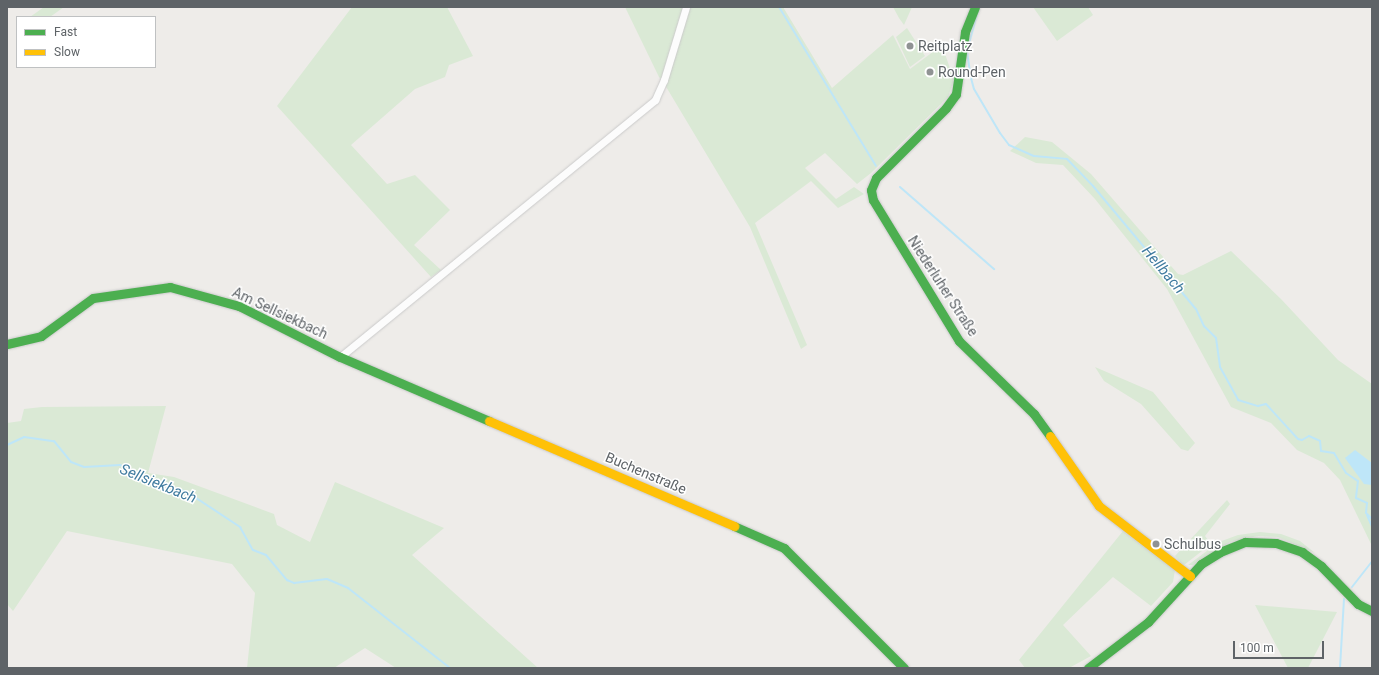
<!DOCTYPE html>
<meta charset="utf-8">
<style>
body{margin:0}
#map{position:relative;width:1379px;height:675px;overflow:hidden;background:#eeece9;font-family:Roboto,sans-serif}
div>[style]{position:absolute}
[style*='--x']{left:calc(var(--x)*1px);top:calc(var(--y)*1px);width:calc(var(--w)*1px);rotate:calc(var(--a)*1deg)}
.green>*{inset:0;background:#dae9d5}
.water>*{inset:0;background:#bee6f8}
.stream>*{height:2px;margin:-1px;padding:0 1px;transform-origin:1px;border-radius:1px;background:#bee6f8}
.roads{filter:drop-shadow(0 0 1px #cacaca) drop-shadow(0 0 1px #cacaca)}
.street>*{height:7px;margin:-3.5px;padding:0 3.5px;transform-origin:3.5px;border-radius:3.5px;background:#fcfcfc}
.fast>*{height:9px;margin:-4.5px;padding:0 4.5px;transform-origin:4.5px;border-radius:4.5px;background:#4caf50}
.slow>*{height:9px;margin:-4.5px;padding:0 4.5px;transform-origin:4.5px;border-radius:4.5px;background:#ffc107}
.dots>*{width:11px;height:11px;translate:-50% -50%;box-sizing:border-box;border:2px solid #fff;border-radius:50%}
span{translate:-50% -50%;white-space:nowrap;text-align:center;line-height:1.15;-webkit-text-stroke:3px #fff;paint-order:stroke}
.poi-label{font-size:14px;color:#5e6367}
.left{translate:0 -50%;text-align:left}
.street-label{font-size:14px;color:#5e6367}
.water-label{font-size:15px;color:#3f7b9f;font-style:italic}
.frame{position:absolute;inset:0;border:8px solid #5e6367;pointer-events:none}
.legend{position:absolute;left:16px;top:16px;width:140px;height:52px;box-sizing:border-box;background:#fff;border:1px solid #bfc1c2;margin:0;padding:5px 7px;list-style:none;font-size:12px;color:#5e6367}
.legend li{display:flex;align-items:center;gap:8px;height:20px}
.legend b{width:20px;border:1px solid #bfc1c2}
.scale{position:absolute;left:1233px;top:641px;width:91px;height:18px;box-sizing:border-box;border:2px solid #5e6367;border-top:0;padding-left:5px;font-size:12px;line-height:14px;white-space:nowrap;color:#5e6367;-webkit-text-stroke:3px #fff;paint-order:stroke}
</style>
<div id="map">
<div class="green">
<div style="clip-path:polygon(44px 7px,64px 7px,50px 17px,30px 17px)"></div>
<div style="clip-path:polygon(352px 7px,447px 7px,473px 56px,449px 65px,445px 77px,415px 89px,351px 145px,387px 184px,415px 175px,450px 210px,414px 245px,441px 270px,431px 277px,277px 106px)"></div>
<div style="clip-path:polygon(625px 7px,683px 7px,661px 79px,659px 77px)"></div>
<div style="clip-path:polygon(689px 7px,783px 7px,832px 88px,893px 35px,910px 69px,942px 45px,954px 80px,948px 97px,871px 173px,857px 184px,825px 153px,805px 168px,836px 199px,854px 187px,864px 194px,838px 208px,811px 181px,755px 223px,807px 345px,801px 349px,750px 227px,665px 85px)"></div>
<div style="clip-path:polygon(893px 7px,912px 7px,904px 25px,899px 18px)"></div>
<div style="clip-path:polygon(1033px 7px,1088px 7px,1093px 15px,1057px 41px)"></div>
<div style="clip-path:polygon(907px 28px,925px 56px,910px 67px,896px 37px)"></div>
<div style="clip-path:polygon(1025px 137px,1052px 142px,1091px 174px,1178px 274px,1183px 275px,1231px 251px,1281px 299px,1338px 360px,1372px 384px,1372px 546px,1340px 480px,1324px 463px,1297px 450px,1271px 423px,1231px 407px,1167px 289px,1095px 199px,1063px 165px,1036px 163px,1010px 151px)"></div>
<div style="clip-path:polygon(1095px 367px,1153px 392px,1195px 443px,1188px 451px,1181px 449px,1141px 404px,1104px 381px)"></div>
<div style="clip-path:polygon(166px 406px,148px 473px,174px 477px,274px 514px,277px 525px,310px 542px,335px 482px,444px 528px,412px 555px,538px 668px,396px 668px,365px 648px,334px 668px,247px 668px,255px 593px,232px 564px,67px 531px,13px 611px,7px 604px,7px 423px,21px 421px,24px 409px,42px 407px)"></div>
<div style="clip-path:polygon(1227px 500px,1230px 504px,1205px 536px,1211px 544px,1184px 565px,1181px 563px,1175px 556px)"></div>
<div style="clip-path:polygon(1123px 531px,1175px 570px,1173px 582px,1151px 606px,1113px 577px,1063px 625px,1091px 656px,1069px 668px,1025px 668px,1019px 660px)"></div>
<div style="clip-path:polygon(1260px 532px,1281px 534px,1300px 541px,1315px 553px,1278px 537px,1258px 536px,1230px 542px,1193px 565px,1188px 565px,1219px 542px,1238px 535px)"></div>
<div style="clip-path:polygon(1255px 605px,1337px 612px,1308px 668px,1288px 668px)"></div>
</div>
<div class="water">
<div style="clip-path:polygon(1355px 450px,1372px 463px,1372px 485px,1364px 484px,1345px 458px)"></div>
</div>
<div class="stream">
<div style="--x:779;--y:7;--w:186;--a:58.6"></div>
<div style="--x:978;--y:11;--w:41;--a:105.4"></div>
<div style="--x:967;--y:51;--w:27;--a:82"></div>
<div style="--x:971;--y:78;--w:11;--a:75"></div>
<div style="--x:974;--y:89;--w:51;--a:59.4"></div>
<div style="--x:1000;--y:133;--w:15;--a:53"></div>
<div style="--x:1009;--y:145;--w:27;--a:24"></div>
<div style="--x:1034;--y:156;--w:33;--a:5"></div>
<div style="--x:1067;--y:159;--w:37;--a:46"></div>
<div style="--x:1093;--y:186;--w:160;--a:50.1"></div>
<div style="--x:1196;--y:309;--w:19;--a:65"></div>
<div style="--x:1204;--y:326;--w:17;--a:45"></div>
<div style="--x:1216;--y:338;--w:29;--a:82"></div>
<div style="--x:1220;--y:367;--w:38;--a:61"></div>
<div style="--x:1238;--y:400;--w:21;--a:17"></div>
<div style="--x:1258;--y:406;--w:8;--a:-14"></div>
<div style="--x:1266;--y:404;--w:47;--a:47.6"></div>
<div style="--x:1298;--y:439;--w:4;--a:14"></div>
<div style="--x:1302;--y:440;--w:8;--a:-30"></div>
<div style="--x:1309;--y:436;--w:12;--a:24"></div>
<div style="--x:1320;--y:441;--w:10;--a:84"></div>
<div style="--x:1321;--y:451;--w:13;--a:9"></div>
<div style="--x:1334;--y:453;--w:23;--a:59"></div>
<div style="--x:1346;--y:473;--w:14;--a:34"></div>
<div style="--x:1358;--y:481;--w:17;--a:97"></div>
<div style="--x:1356;--y:498;--w:12;--a:24"></div>
<div style="--x:1367;--y:503;--w:10;--a:96"></div>
<div style="--x:1366;--y:513;--w:8;--a:45"></div>
<div style="--x:900;--y:187;--w:125;--a:41.1"></div>
<div style="--x:7;--y:445;--w:19;--a:-25"></div>
<div style="--x:24;--y:437;--w:30;--a:8"></div>
<div style="--x:54;--y:441;--w:27;--a:51"></div>
<div style="--x:71;--y:462;--w:14;--a:21"></div>
<div style="--x:84;--y:467;--w:36;--a:-3"></div>
<div style="--x:120;--y:465;--w:37;--a:27"></div>
<div style="--x:153;--y:482;--w:35;--a:16"></div>
<div style="--x:187;--y:492;--w:64;--a:33.4"></div>
<div style="--x:240;--y:527;--w:26;--a:61"></div>
<div style="--x:253;--y:550;--w:14;--a:21"></div>
<div style="--x:266;--y:555;--w:33;--a:50"></div>
<div style="--x:287;--y:580;--w:8;--a:23"></div>
<div style="--x:294;--y:583;--w:33;--a:-7"></div>
<div style="--x:327;--y:579;--w:23;--a:23"></div>
<div style="--x:348;--y:588;--w:130;--a:38.1"></div>
<div style="--x:1367;--y:515;--w:13;--a:67"></div>
<div style="--x:1352;--y:587;--w:33;--a:-52"></div>
<div style="--x:1340;--y:668;--w:69;--a:-86.7"></div>
</div>
<div class="roads">
<div class="street">
<div style="--x:340;--y:357;--w:407;--a:-39.2"></div>
<div style="--x:655;--y:100;--w:22;--a:-66"></div>
<div style="--x:664;--y:80;--w:76;--a:-73.2"></div>
</div>
<div class="fast">
<div style="--x:975;--y:7;--w:27;--a:112"></div>
<div style="--x:965;--y:32;--w:63;--a:98.3"></div>
<div style="--x:956;--y:94;--w:17;--a:126"></div>
<div style="--x:946;--y:108;--w:99;--a:135"></div>
<div style="--x:876;--y:178;--w:13;--a:113"></div>
<div style="--x:871;--y:190;--w:10;--a:79"></div>
<div style="--x:873;--y:200;--w:165;--a:58.6"></div>
<div style="--x:959;--y:341;--w:105;--a:44.2"></div>
<div style="--x:1034;--y:414;--w:27;--a:54"></div>
<div style="--x:7;--y:344;--w:35;--a:-13"></div>
<div style="--x:41;--y:336;--w:64;--a:-36.2"></div>
<div style="--x:93;--y:298;--w:78;--a:-8.1"></div>
<div style="--x:170;--y:287;--w:72;--a:15.4"></div>
<div style="--x:239;--y:306;--w:113;--a:26.8"></div>
<div style="--x:340;--y:357;--w:162;--a:23.2"></div>
<div style="--x:734;--y:526;--w:55;--a:23.7"></div>
<div style="--x:784;--y:548;--w:170;--a:45"></div>
<div style="--x:1088;--y:668;--w:76;--a:-37.5"></div>
<div style="--x:1148;--y:622;--w:79;--a:-47.6"></div>
<div style="--x:1201;--y:564;--w:22;--a:-32"></div>
<div style="--x:1220;--y:552;--w:27;--a:-22"></div>
<div style="--x:1245;--y:542;--w:31;--a:2"></div>
<div style="--x:1276;--y:543;--w:28;--a:19"></div>
<div style="--x:1302;--y:552;--w:24;--a:36"></div>
<div style="--x:1321;--y:566;--w:53;--a:45.8"></div>
<div style="--x:1358;--y:604;--w:16;--a:27"></div>
</div>
<div class="slow">
<div style="--x:489;--y:421;--w:267;--a:23.2"></div>
<div style="--x:1050;--y:436;--w:85;--a:55"></div>
<div style="--x:1099;--y:506;--w:115;--a:37.6"></div>
</div>
</div>
<div class="dots">
<div style="left:910px;top:46px;background:#909394"></div>
<div style="left:930px;top:72px;background:#909394"></div>
<div style="left:1156px;top:544px;background:#909394"></div>
</div>
<div class="poi-label">
<span class="left" style="left:918px;top:46px">Reitplatz</span>
<span class="left" style="left:938px;top:72px">Round-Pen</span>
<span class="left" style="left:1164px;top:544px">Schulbus</span>
</div>
<div class="street-label">
<span style="left:943px;top:286px;rotate:57deg">Niederluher Straße</span>
<span style="left:280px;top:313px;rotate:25deg">Am Sellsiekbach</span>
<span style="left:646px;top:473px;rotate:23deg">Buchenstraße</span>
</div>
<div class="water-label">
<span style="left:1163px;top:270px;rotate:50deg">Hellbach</span>
<span style="left:158px;top:484px;rotate:22deg">Sellsiekbach</span>
</div>
<div class="frame"></div>
<ul class="legend">
<li><b style="height:5px;background:#4caf50"></b>Fast</li>
<li><b style="height:5px;background:#ffc107"></b>Slow</li>
</ul>
<div class="scale">100 m</div>
</div>
